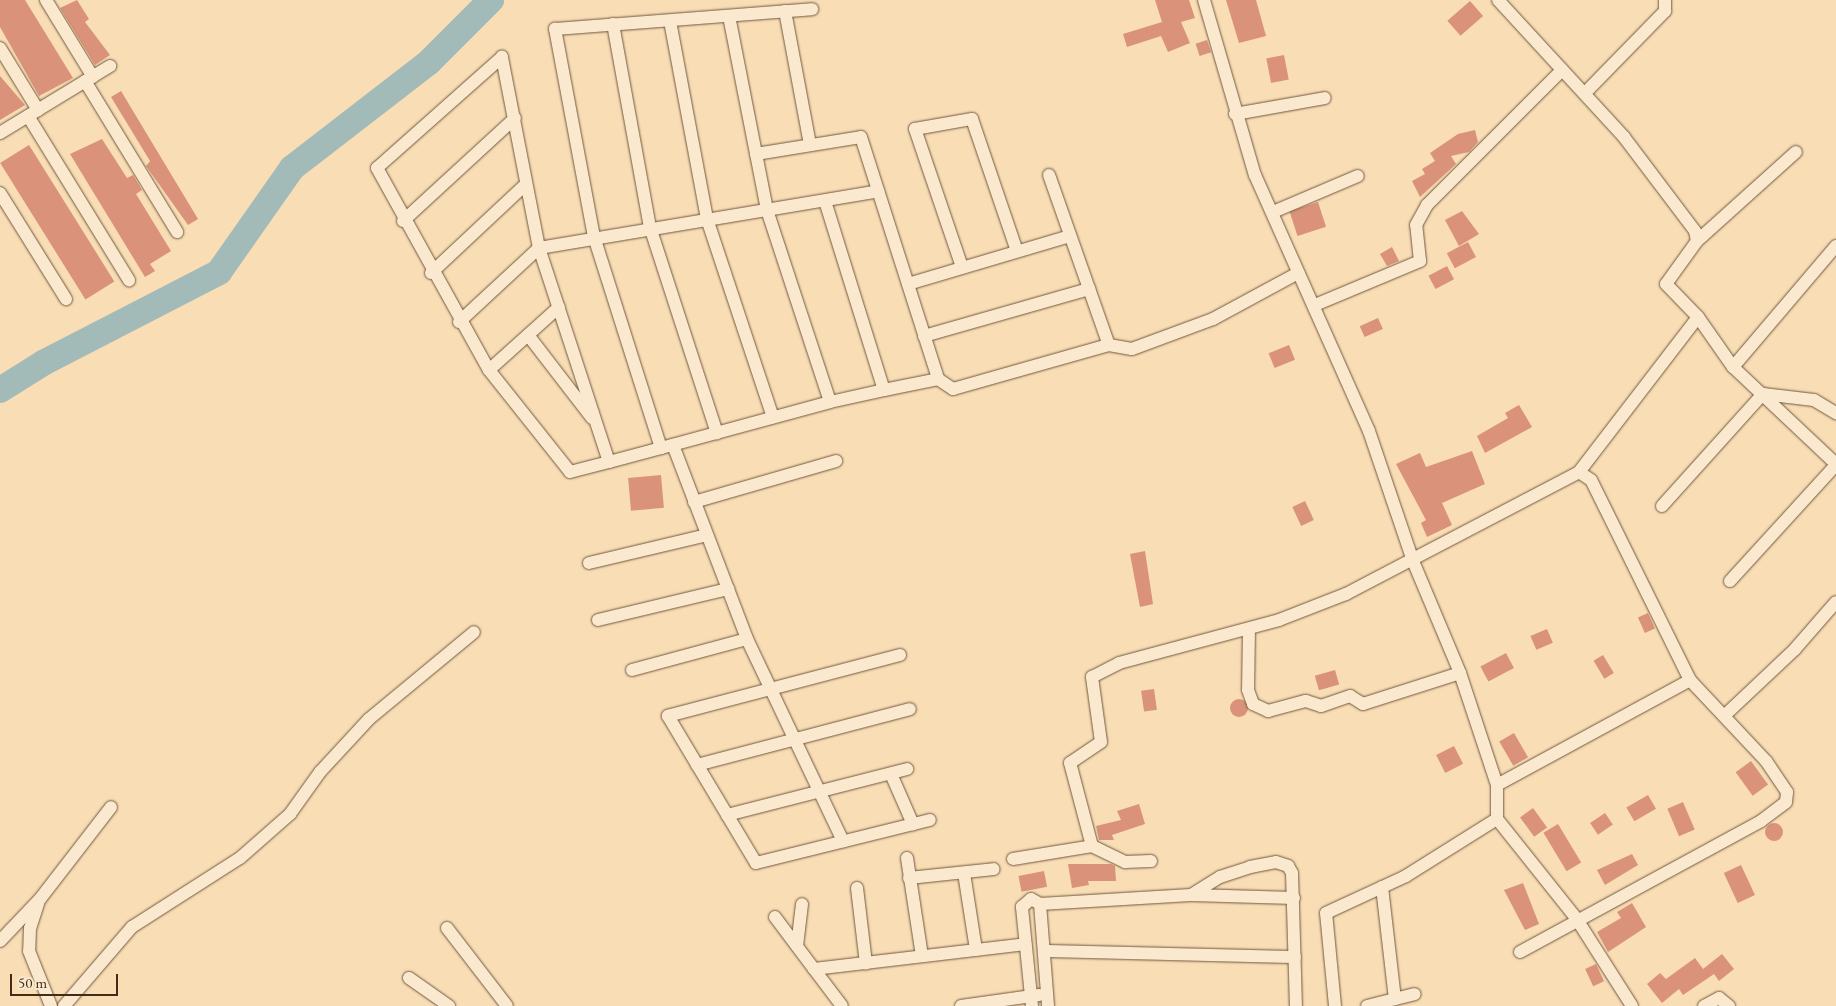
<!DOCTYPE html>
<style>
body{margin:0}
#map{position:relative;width:1836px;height:1006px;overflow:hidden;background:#f8ddb5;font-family:"EB Garamond",serif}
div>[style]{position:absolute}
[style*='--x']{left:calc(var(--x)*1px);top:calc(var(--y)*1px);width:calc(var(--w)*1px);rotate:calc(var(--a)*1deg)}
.river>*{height:26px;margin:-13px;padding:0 13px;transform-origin:13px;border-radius:13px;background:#a2bab8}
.building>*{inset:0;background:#da927a;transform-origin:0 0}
.round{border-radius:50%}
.roads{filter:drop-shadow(0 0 1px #71583d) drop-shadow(0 0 1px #71583d)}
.street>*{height:12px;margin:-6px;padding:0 6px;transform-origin:6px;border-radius:6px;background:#fae9cf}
span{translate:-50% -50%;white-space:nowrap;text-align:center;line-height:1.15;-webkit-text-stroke:4px #fae9cf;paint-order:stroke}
.scale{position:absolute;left:10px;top:974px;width:108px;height:22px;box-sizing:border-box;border:2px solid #442b15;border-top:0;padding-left:6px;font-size:15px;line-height:18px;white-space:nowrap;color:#442b15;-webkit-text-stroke:4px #fae9cf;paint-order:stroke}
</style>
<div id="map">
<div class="river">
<div style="--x:0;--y:390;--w:51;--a:-32.1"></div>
<div style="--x:43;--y:363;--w:198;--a:-27.3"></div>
<div style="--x:219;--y:272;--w:127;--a:-54.9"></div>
<div style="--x:292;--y:168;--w:173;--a:-37.7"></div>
<div style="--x:429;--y:62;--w:88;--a:-45"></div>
</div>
<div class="building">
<div style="clip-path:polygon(0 0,25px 0,73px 78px,39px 96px,0 27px)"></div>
<div style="clip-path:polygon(77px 0,89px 19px,85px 22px,110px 55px,95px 65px,60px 8px)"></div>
<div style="clip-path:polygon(1155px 0,1189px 0,1195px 18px,1181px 22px,1190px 43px,1168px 52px,1161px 36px,1127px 47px,1123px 34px,1162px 22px)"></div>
<div style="clip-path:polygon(1226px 0,1256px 0,1266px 36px,1239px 43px)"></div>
<div style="left:1470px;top:1px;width:20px;height:30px;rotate:49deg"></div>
<div style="left:1207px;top:40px;width:13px;height:12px;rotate:72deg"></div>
<div style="left:1284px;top:55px;width:25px;height:18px;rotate:79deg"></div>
<div style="clip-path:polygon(0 76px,25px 105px,0 120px)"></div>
<div style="clip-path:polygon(121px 91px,198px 219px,188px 225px,146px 166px,150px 161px,111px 97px)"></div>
<div style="clip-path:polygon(1475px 130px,1478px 142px,1469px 152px,1451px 156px,1456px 164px,1420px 197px,1412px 181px,1425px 174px,1422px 169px,1435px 161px,1430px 153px,1458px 134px)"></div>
<div style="clip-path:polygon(102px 139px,127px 178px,133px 175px,142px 190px,136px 194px,171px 251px,150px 264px,155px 271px,145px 277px,70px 154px)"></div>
<div style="left:29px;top:145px;width:161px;height:34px;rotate:58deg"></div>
<div style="left:1318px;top:202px;width:26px;height:30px;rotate:72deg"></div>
<div style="clip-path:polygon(1462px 211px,1479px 234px,1459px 246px,1445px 220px)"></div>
<div style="left:1468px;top:242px;width:17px;height:24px;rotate:62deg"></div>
<div style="clip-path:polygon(1392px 247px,1399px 261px,1387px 266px,1380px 254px)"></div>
<div style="left:1447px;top:266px;width:15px;height:21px;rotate:62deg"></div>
<div style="left:1378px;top:318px;width:12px;height:20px;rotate:66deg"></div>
<div style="left:1289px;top:345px;width:16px;height:22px;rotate:68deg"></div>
<div style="clip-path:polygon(1519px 405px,1532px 427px,1485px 453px,1477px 436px,1508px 418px,1505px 413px)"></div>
<div style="clip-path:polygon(1472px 451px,1485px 484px,1442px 503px,1452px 525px,1427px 537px,1421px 523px,1426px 520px,1396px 464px,1420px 453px,1426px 467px)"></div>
<div style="left:661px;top:475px;width:33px;height:33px;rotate:85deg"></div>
<div style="left:1305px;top:501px;width:21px;height:14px;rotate:65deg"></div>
<div style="clip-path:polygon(1145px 551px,1153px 604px,1140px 607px,1130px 554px)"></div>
<div style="left:1648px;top:613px;width:17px;height:11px;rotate:66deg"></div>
<div style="left:1547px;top:629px;width:15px;height:18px;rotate:67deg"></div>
<div style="left:1506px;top:653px;width:17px;height:29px;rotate:62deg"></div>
<div style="left:1603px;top:655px;width:21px;height:11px;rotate:59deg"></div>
<div style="left:1335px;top:670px;width:15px;height:21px;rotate:74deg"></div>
<div style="left:1154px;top:689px;width:21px;height:13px;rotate:82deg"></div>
<div class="round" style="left:1230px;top:699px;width:18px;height:18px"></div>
<div style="left:1514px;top:733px;width:28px;height:17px;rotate:60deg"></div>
<div style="left:1454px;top:746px;width:20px;height:20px;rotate:63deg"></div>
<div style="left:1751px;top:761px;width:29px;height:19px;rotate:54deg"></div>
<div style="left:1648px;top:795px;width:16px;height:25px;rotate:60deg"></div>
<div style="left:1683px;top:802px;width:30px;height:17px;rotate:67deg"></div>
<div style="clip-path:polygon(1139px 804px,1145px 824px,1112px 835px,1114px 840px,1099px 840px,1096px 826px,1121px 820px,1117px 811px)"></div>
<div style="left:1533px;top:808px;width:24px;height:16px;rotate:54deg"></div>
<div style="left:1605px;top:813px;width:14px;height:18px;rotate:56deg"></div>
<div class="round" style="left:1765px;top:823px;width:18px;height:18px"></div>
<div style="left:1558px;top:824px;width:45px;height:17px;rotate:59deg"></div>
<div style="clip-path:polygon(1632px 854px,1638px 865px,1605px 885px,1597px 870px)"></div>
<div style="clip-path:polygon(1068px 864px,1111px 864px,1115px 866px,1116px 881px,1088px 881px,1089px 885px,1072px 888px)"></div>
<div style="left:1741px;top:865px;width:33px;height:19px;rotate:65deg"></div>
<div style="left:1044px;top:871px;width:16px;height:26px;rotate:79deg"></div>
<div style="clip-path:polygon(1523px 883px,1539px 924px,1525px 930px,1504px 890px)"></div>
<div style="clip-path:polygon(1632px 903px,1646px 927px,1608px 952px,1597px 932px,1621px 918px,1617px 912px)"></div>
<div style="clip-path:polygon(1722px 954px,1734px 969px,1719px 981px,1714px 974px,1683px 995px,1679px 989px,1662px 1003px,1647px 984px,1660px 973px,1666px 979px,1695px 958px,1703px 969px)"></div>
<div style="left:1596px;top:964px;width:19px;height:12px;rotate:65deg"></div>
</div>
<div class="roads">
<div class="street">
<div style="--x:46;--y:0;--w:90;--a:58.6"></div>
<div style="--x:1204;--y:0;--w:182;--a:73.8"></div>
<div style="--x:1255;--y:175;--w:280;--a:66"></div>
<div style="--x:1369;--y:431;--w:137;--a:71.3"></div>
<div style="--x:1413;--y:561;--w:121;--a:67.2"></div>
<div style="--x:1460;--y:673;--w:118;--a:71.7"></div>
<div style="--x:1497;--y:785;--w:34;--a:90"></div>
<div style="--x:1497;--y:819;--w:127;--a:51.4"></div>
<div style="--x:1576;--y:918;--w:104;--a:57.5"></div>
<div style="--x:785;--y:11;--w:135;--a:79.4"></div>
<div style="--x:729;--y:16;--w:198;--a:78.9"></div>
<div style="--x:767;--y:210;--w:202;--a:71.8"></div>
<div style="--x:670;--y:21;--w:201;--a:79.4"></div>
<div style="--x:707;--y:219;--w:209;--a:71.6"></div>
<div style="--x:613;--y:24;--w:206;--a:79.7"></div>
<div style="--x:650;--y:227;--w:217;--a:72"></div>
<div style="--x:0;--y:48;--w:73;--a:58.5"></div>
<div style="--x:85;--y:81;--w:177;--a:58.6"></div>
<div style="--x:1585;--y:93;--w:115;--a:-45.7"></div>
<div style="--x:1665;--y:11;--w:11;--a:-90"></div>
<div style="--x:1235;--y:114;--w:91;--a:-10.1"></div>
<div style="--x:28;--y:116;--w:193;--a:58.4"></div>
<div style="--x:0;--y:133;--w:129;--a:-31.3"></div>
<div style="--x:756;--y:154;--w:106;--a:-9.2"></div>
<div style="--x:861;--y:137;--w:254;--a:72.3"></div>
<div style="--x:1049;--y:175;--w:180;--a:70.6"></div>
<div style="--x:0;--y:193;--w:125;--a:58.1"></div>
<div style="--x:825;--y:201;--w:198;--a:72.7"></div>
<div style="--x:1273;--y:212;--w:92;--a:-23"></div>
<div style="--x:403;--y:221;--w:152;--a:-42.6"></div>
<div style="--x:1697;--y:241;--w:133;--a:-42"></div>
<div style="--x:962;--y:267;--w:146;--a:-108.8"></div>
<div style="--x:915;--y:129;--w:58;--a:-10"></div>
<div style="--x:972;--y:119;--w:139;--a:71.2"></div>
<div style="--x:431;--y:273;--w:130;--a:-43.1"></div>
<div style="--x:908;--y:284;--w:169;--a:-16.5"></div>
<div style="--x:1315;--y:305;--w:114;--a:-22.7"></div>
<div style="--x:1420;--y:261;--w:36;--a:-96"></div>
<div style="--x:1416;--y:225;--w:23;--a:-61"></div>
<div style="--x:1427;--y:205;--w:191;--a:-45"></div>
<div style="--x:1698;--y:317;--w:61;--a:55"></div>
<div style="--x:1733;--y:367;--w:159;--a:-49.6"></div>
<div style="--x:459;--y:322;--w:109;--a:-42.8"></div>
<div style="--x:539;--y:248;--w:344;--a:-9.5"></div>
<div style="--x:528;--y:335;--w:105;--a:52.4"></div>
<div style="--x:924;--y:336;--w:172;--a:-15.9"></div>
<div style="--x:1733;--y:367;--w:141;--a:43.3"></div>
<div style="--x:489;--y:370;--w:94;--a:-42"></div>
<div style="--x:1763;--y:394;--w:51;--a:6.7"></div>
<div style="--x:1814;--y:400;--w:26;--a:31"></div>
<div style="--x:673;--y:445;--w:208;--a:69.1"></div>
<div style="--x:747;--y:639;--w:224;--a:64.6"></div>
<div style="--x:661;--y:448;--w:221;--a:-107.6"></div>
<div style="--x:594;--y:237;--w:212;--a:-100.6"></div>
<div style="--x:555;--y:29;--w:258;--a:-4.4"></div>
<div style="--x:609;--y:462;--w:225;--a:-108.1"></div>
<div style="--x:539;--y:248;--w:195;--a:-101"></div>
<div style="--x:502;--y:57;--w:167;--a:138.4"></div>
<div style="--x:377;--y:168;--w:231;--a:61"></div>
<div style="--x:489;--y:370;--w:130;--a:51.5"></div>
<div style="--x:570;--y:472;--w:40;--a:-14.4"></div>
<div style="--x:609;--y:462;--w:54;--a:-15.1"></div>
<div style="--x:661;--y:448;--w:175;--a:-15.2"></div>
<div style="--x:830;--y:402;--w:55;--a:-12.5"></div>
<div style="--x:884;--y:390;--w:55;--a:-11.5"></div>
<div style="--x:938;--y:379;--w:18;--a:34"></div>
<div style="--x:953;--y:389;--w:162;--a:-15.8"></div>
<div style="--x:1109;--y:345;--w:23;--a:10"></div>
<div style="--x:1132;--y:349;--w:86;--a:-20.3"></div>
<div style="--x:1213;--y:319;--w:97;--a:-28.4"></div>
<div style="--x:694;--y:502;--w:148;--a:-16.1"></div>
<div style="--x:1662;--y:506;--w:151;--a:-48"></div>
<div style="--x:589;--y:563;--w:121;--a:-13.3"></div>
<div style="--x:1730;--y:581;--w:157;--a:-47.6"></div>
<div style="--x:598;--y:620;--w:134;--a:-13.4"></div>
<div style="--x:1249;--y:629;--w:61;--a:90.9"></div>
<div style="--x:1248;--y:690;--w:15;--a:70"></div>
<div style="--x:1253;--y:704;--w:17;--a:25"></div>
<div style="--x:1268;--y:711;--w:39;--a:-15"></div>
<div style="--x:1306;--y:701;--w:16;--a:18"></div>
<div style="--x:1321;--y:706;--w:31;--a:-19"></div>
<div style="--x:1350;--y:696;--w:15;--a:32"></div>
<div style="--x:1363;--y:704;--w:102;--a:-17.7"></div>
<div style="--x:900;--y:655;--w:240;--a:165.3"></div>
<div style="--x:668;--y:716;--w:171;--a:59.1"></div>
<div style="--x:756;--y:863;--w:179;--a:-13.9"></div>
<div style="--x:632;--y:670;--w:119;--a:-15.1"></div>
<div style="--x:1724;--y:716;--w:98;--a:-43.3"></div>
<div style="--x:1795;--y:649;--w:62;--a:-48.9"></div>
<div style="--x:697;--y:765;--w:220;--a:-14.7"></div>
<div style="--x:891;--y:774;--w:55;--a:66.3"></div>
<div style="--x:1497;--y:785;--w:220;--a:-28.5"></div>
<div style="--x:727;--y:815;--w:186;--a:-14.3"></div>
<div style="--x:1092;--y:846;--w:37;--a:26"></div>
<div style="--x:1125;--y:862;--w:26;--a:-2"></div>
<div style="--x:907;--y:858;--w:99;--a:81.3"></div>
<div style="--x:1013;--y:859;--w:80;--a:-9.3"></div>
<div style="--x:1092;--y:846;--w:86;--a:-104.8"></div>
<div style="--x:1070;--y:763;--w:37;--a:-34"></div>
<div style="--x:1101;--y:742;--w:66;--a:-97.9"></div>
<div style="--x:1092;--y:677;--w:30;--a:-27"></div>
<div style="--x:1119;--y:663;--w:166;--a:-15"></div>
<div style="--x:1279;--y:620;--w:72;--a:-21.2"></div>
<div style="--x:1346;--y:594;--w:263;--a:-27.6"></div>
<div style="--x:1579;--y:472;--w:195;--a:-52.5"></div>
<div style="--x:1698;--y:317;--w:46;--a:-134.1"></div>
<div style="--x:1666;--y:284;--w:53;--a:-54.2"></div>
<div style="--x:1697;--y:241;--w:10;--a:-101"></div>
<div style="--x:1695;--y:231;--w:118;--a:-127.1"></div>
<div style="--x:1624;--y:137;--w:186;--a:-132.6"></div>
<div style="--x:964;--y:873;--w:78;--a:81.1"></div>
<div style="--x:909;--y:878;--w:85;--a:-6"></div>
<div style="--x:1382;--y:887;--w:113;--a:83.4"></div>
<div style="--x:857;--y:888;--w:76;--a:83.2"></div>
<div style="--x:1191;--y:895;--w:34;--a:-32"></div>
<div style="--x:1220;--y:877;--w:32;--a:-18"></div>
<div style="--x:1250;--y:867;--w:26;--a:-11"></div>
<div style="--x:1276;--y:862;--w:13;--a:18"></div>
<div style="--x:1288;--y:866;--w:8;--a:60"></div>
<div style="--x:1292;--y:873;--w:133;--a:88.3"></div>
<div style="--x:38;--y:904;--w:25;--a:108"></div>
<div style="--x:30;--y:928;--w:23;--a:92"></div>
<div style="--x:29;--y:951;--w:59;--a:68.2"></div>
<div style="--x:1040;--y:904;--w:151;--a:-3.4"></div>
<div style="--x:1191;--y:895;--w:103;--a:1.7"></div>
<div style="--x:775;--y:917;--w:65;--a:53.1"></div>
<div style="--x:814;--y:969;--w:213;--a:-6.7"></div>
<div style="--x:447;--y:928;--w:98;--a:52.4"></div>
<div style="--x:0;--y:941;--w:58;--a:-46.4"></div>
<div style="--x:40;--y:899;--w:116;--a:-52.3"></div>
<div style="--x:797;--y:946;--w:42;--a:-83.2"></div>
<div style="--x:1044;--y:951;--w:251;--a:1.4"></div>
<div style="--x:1520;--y:952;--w:274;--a:-28.5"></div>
<div style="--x:1761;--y:821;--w:31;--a:-37"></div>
<div style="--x:1786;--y:802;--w:10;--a:-84"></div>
<div style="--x:1787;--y:792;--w:37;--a:-124"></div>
<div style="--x:1766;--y:761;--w:111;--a:-133.2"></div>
<div style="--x:1690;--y:680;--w:223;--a:-116.3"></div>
<div style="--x:1591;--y:480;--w:14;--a:-146"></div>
<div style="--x:814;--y:969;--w:46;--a:52.9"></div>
<div style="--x:409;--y:978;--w:49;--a:35"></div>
<div style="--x:64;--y:1006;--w:104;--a:-49.3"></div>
<div style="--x:132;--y:927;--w:128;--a:-32.6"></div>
<div style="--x:240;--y:858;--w:67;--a:-41.3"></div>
<div style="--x:290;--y:814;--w:52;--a:-54.5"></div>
<div style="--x:320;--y:772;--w:72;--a:-47.2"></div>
<div style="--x:369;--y:719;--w:136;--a:-39.6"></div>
<div style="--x:961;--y:1006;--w:79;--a:-8"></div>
<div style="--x:1032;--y:1006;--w:100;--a:-95.8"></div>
<div style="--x:1022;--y:907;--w:12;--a:-42"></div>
<div style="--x:1031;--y:899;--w:10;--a:29"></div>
<div style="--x:1040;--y:904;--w:102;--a:85.5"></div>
<div style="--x:1335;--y:1006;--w:93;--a:-95.5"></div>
<div style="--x:1326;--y:913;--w:88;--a:-24.8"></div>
<div style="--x:1406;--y:876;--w:107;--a:-32.1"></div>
<div style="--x:1367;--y:1006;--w:49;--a:-14"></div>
<div style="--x:1704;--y:1006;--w:17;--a:-28"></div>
<div style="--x:1719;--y:998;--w:13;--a:39"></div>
</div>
</div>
<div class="scale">50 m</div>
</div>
